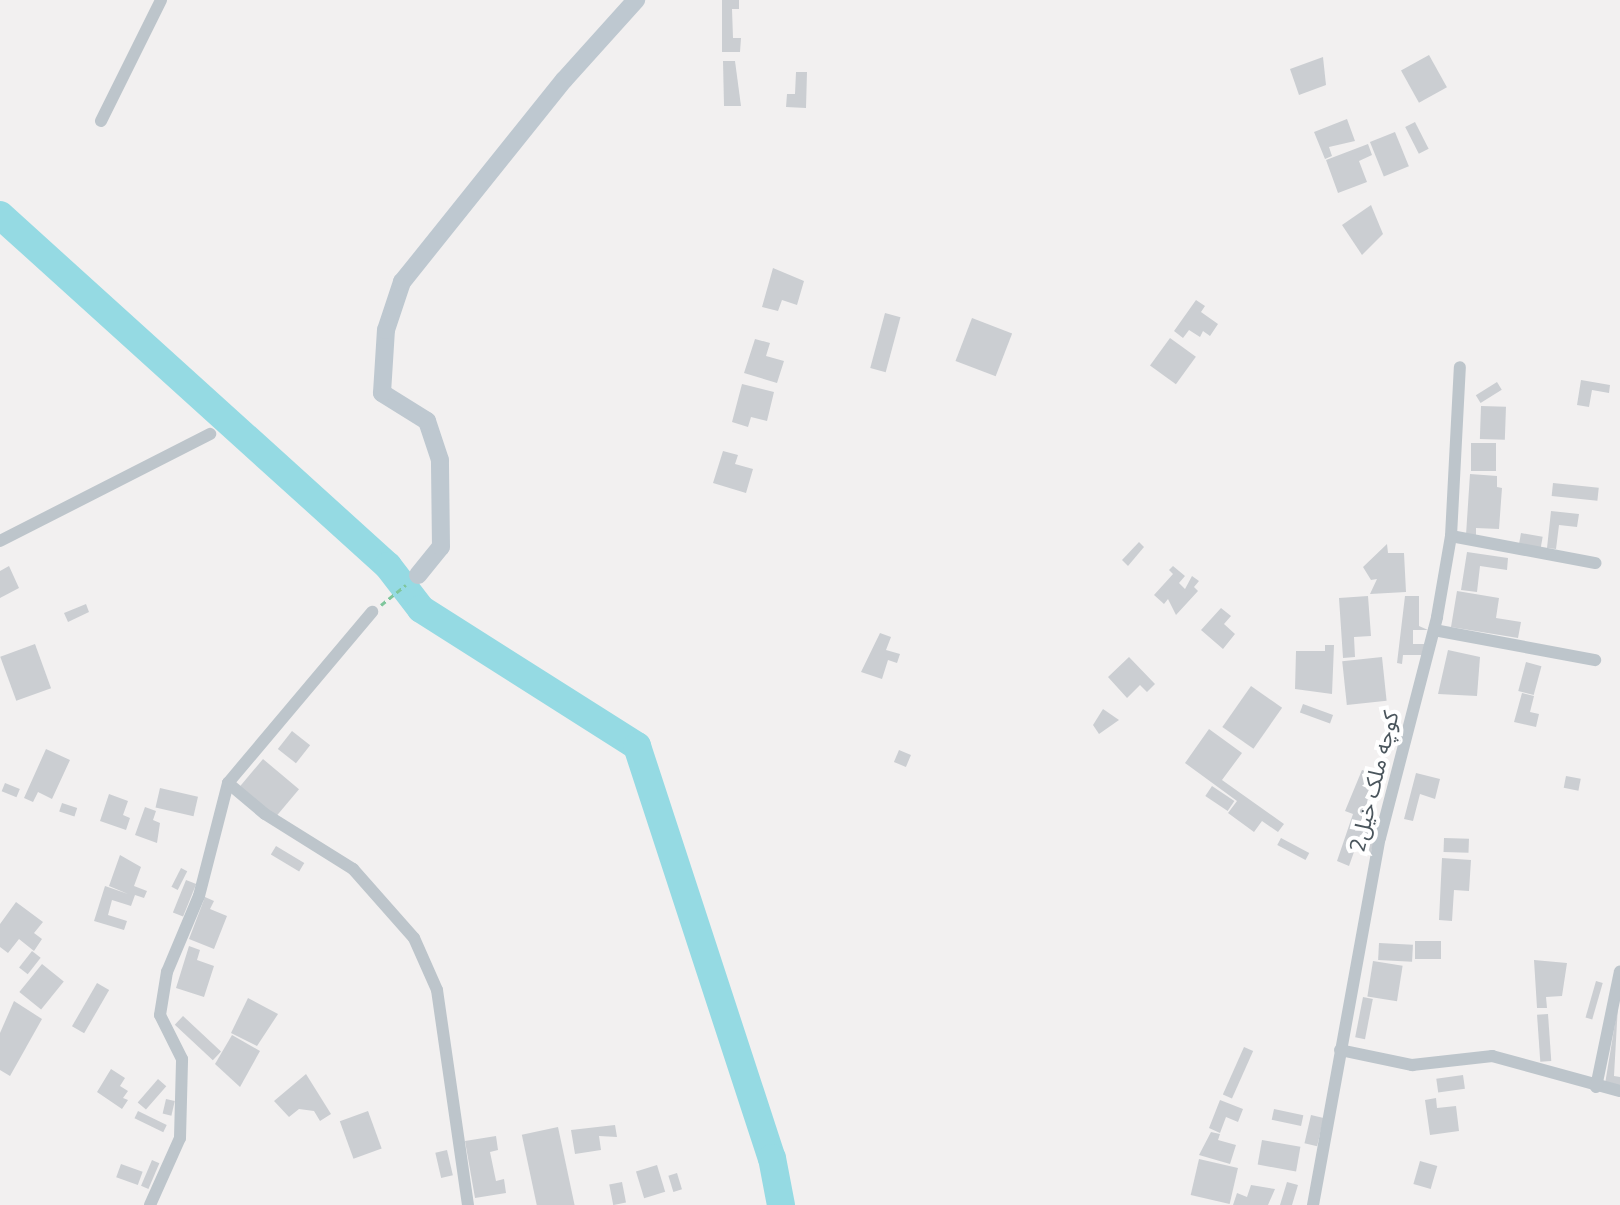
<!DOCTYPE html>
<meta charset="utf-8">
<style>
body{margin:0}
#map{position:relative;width:1620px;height:1205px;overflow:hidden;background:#f2f0f0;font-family:"Nunito Sans","Noto Sans Arabic",sans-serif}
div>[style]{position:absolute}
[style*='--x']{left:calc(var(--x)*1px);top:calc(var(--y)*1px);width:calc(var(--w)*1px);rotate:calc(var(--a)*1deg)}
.river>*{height:28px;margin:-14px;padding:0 14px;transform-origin:14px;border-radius:14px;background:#95dae3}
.building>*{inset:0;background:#cbced2;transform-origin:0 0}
.path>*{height:3px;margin-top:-1.5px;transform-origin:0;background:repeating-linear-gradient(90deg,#7fc69c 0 6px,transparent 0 10px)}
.street>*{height:12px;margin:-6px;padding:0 6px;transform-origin:6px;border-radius:6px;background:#bdc5cb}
.secondary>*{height:18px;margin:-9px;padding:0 9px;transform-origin:9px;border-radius:9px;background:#bec8d0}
span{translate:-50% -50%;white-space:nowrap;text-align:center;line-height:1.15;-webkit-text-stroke:8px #fff;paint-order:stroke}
.street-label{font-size:22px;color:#4a555c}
</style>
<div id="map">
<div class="river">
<div style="--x:0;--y:215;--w:523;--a:42.13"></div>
<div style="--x:388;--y:566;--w:54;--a:52.5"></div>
<div style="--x:421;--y:609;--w:256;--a:32.4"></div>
<div style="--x:637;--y:746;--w:434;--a:71.9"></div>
<div style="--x:772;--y:1158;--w:48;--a:79.2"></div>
</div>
<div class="building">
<div style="clip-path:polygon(722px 0,739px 0,739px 9px,732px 9px,733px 38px,741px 38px,740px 52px,722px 52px)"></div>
<div style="left:1429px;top:55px;width:37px;height:32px;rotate:61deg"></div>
<div style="clip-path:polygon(1323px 57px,1326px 85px,1299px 95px,1290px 69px)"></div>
<div style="clip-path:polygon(723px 61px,735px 61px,741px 106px,724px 106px)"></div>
<div style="clip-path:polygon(796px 72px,807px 72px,806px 108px,786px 107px,787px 94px,795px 94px)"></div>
<div style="clip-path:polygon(1347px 119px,1355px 141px,1329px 147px,1332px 156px,1325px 159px,1314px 132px)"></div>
<div style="left:1415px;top:122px;width:30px;height:11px;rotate:63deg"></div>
<div style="left:1395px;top:132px;width:37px;height:27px;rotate:68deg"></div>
<div style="clip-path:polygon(1368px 144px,1372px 155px,1359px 161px,1367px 182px,1338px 193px,1326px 160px)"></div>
<div style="clip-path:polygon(1371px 205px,1383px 234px,1362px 255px,1342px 225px)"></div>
<div style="clip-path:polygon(773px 268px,804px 281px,797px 305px,782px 300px,778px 311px,762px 307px)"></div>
<div style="clip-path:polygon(1196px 300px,1205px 306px,1201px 312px,1218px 324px,1210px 336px,1203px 331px,1200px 337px,1189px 330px,1183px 338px,1174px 331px)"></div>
<div style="left:885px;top:313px;width:16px;height:57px;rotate:15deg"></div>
<div style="left:972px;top:318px;width:43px;height:46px;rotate:21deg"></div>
<div style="left:1170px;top:338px;width:32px;height:34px;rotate:36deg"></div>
<div style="clip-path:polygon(755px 339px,770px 343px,766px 356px,784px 361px,777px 383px,744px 373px)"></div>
<div style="clip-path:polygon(1581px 380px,1610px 385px,1609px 393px,1592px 390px,1589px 407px,1577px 405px)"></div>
<div style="left:1497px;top:382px;width:9px;height:25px;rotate:58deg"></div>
<div style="clip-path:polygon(742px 384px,774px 392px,767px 421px,751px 417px,748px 427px,732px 422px)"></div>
<div style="left:1481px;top:406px;width:25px;height:33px;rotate:2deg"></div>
<div style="left:1471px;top:443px;width:25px;height:28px"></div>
<div style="clip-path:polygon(723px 451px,738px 455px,735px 464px,753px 469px,746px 493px,713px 483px)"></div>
<div style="clip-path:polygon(1470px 474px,1497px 476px,1497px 487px,1502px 488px,1499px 529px,1476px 528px,1476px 535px,1466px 535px)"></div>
<div style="left:1553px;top:483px;width:46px;height:13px;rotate:6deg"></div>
<div style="clip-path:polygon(1551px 511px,1579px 514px,1577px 527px,1559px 525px,1556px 549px,1547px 548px)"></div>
<div style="left:1521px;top:533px;width:22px;height:11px;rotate:10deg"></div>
<div style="clip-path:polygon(1139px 542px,1144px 547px,1128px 566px,1122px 560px)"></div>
<div style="clip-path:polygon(1387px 544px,1388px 553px,1404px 553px,1406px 592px,1370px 594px,1377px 579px,1371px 580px,1363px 567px)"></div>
<div style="clip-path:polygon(1467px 552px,1508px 558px,1507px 570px,1480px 566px,1477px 592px,1461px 590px)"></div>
<div style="clip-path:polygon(9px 566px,19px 588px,0 598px,0 571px)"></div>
<div style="clip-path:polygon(1173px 566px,1185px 576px,1179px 583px,1185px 589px,1192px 576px,1199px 581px,1194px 587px,1198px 591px,1176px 615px,1168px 599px,1164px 604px,1154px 595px,1173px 574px,1169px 570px)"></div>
<div style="clip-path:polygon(1457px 591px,1499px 598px,1496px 618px,1521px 622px,1518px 638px,1451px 627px)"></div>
<div style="clip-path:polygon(1368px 596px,1371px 636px,1354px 637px,1355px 657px,1343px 658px,1339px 598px)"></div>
<div style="clip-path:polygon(1405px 596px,1419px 596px,1419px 626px,1428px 630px,1413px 630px,1413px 644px,1427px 644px,1426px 655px,1403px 655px,1402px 664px,1397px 663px)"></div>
<div style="clip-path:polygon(86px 604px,89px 612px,68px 622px,64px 613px)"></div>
<div style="clip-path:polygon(1221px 608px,1231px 616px,1224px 624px,1235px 634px,1223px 649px,1201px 630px)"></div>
<div style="clip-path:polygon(880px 633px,891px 637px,886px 650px,900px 654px,897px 663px,888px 660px,882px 679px,861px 672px)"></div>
<div style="left:35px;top:644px;width:47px;height:37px;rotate:70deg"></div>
<div style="clip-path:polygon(1325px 645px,1334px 645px,1332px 694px,1295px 689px,1296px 651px,1325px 651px)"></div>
<div style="clip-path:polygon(1448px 650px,1480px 657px,1477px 696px,1438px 694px)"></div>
<div style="clip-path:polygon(1129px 657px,1155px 684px,1147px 692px,1140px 685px,1127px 698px,1108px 677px)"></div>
<div style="left:1382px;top:657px;width:44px;height:40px;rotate:84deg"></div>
<div style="left:1526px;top:662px;width:16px;height:30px;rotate:15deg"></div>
<div style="left:1251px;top:686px;width:38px;height:50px;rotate:35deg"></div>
<div style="clip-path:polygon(1522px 693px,1534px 696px,1530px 712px,1539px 714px,1536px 727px,1514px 722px)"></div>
<div style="left:1303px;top:704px;width:32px;height:9px;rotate:20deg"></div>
<div style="clip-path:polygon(1103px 709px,1119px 720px,1099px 734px,1093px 725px)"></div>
<div style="clip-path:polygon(1209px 729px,1242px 753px,1222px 780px,1284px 824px,1278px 832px,1262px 821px,1254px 832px,1228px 813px,1237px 801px,1185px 763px)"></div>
<div style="left:292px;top:731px;width:23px;height:23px;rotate:38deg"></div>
<div style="clip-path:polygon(46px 749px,70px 760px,52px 799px,38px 792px,33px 802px,24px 798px)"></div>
<div style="left:899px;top:750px;width:13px;height:13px;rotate:23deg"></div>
<div style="left:263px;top:759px;width:47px;height:36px;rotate:40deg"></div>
<div style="clip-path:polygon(1362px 770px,1375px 775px,1366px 797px,1375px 801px,1372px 822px,1382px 825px,1378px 836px,1360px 835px,1349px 866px,1337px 861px,1353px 814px,1345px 811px)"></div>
<div style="clip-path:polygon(1416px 773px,1440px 779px,1435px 799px,1420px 794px,1413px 821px,1404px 819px)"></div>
<div style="left:1566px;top:776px;width:15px;height:12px;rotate:11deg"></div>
<div style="left:5px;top:783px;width:16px;height:9px;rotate:22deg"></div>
<div style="left:1212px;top:786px;width:27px;height:12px;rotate:34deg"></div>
<div style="left:160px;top:788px;width:39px;height:20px;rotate:13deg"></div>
<div style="clip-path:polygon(109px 794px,128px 801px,123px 815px,130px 818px,126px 830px,100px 821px)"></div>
<div style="left:62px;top:803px;width:16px;height:9px;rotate:18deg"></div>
<div style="clip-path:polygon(145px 807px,156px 811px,153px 820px,160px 823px,157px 843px,135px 835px)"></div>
<div style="left:1367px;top:835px;width:9px;height:17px;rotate:18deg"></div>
<div style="left:1281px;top:838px;width:32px;height:8px;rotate:28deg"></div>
<div style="left:1444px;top:838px;width:25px;height:14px;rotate:2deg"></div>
<div style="left:276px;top:846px;width:33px;height:10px;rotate:31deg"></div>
<div style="clip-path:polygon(120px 855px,141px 867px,134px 886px,147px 891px,144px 898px,135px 895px,131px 906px,112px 900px,108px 915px,127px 921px,124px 930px,94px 921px,105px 886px,128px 894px,109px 886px)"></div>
<div style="clip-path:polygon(1442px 858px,1471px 860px,1469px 891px,1454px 890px,1452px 921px,1439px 920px)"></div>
<div style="left:181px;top:868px;width:7px;height:21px;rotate:27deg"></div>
<div style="left:186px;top:880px;width:11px;height:35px;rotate:22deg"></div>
<div style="clip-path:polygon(205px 897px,214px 901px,210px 909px,227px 916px,214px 949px,189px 939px)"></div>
<div style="clip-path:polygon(16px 902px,43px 922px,34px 933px,42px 939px,34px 951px,19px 939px,8px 953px,0 947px,0 924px)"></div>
<div style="left:1415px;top:941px;width:26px;height:18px"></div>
<div style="left:1379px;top:943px;width:34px;height:17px;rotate:3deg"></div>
<div style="clip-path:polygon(189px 946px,200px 950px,197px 960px,214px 966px,204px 997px,176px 988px)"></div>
<div style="left:32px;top:951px;width:11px;height:21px;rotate:38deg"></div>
<div style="clip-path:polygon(1534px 960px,1567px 963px,1562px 996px,1546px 997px,1547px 1008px,1537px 1008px)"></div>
<div style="left:1373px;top:961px;width:30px;height:36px;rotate:9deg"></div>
<div style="left:42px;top:964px;width:28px;height:36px;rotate:39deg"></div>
<div style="left:1596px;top:981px;width:7px;height:38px;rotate:16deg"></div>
<div style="left:97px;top:983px;width:14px;height:50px;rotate:30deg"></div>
<div style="left:1363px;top:997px;width:10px;height:41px;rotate:11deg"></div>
<div style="clip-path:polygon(248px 998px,278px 1014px,257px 1046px,231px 1033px)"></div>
<div style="clip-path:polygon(14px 1001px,42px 1019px,10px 1076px,0 1070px,0 1033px)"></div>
<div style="clip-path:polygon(1618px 1005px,1614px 1076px,1620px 1077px,1620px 1087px,1605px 1084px)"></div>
<div style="left:1548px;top:1014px;width:47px;height:11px;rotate:86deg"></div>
<div style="left:183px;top:1016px;width:52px;height:12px;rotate:43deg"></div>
<div style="clip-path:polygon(232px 1035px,260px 1051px,240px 1087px,215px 1064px)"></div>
<div style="left:1244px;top:1047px;width:10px;height:52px;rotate:24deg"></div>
<div style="clip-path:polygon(111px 1069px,125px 1078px,120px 1086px,128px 1091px,123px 1098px,128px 1100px,122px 1109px,97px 1092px)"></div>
<div style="clip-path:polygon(306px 1074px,331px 1114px,320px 1121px,314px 1111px,299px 1109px,289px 1117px,274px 1101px)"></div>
<div style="left:1463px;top:1075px;width:14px;height:27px;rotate:82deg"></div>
<div style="left:158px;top:1079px;width:11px;height:31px;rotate:41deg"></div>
<div style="clip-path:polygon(1436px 1098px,1437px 1108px,1456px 1106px,1459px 1131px,1430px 1135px,1425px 1100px)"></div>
<div style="left:166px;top:1099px;width:9px;height:15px;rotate:13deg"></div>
<div style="clip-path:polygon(1220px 1100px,1243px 1109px,1238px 1122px,1226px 1117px,1220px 1133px,1209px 1128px)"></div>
<div style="left:1274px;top:1109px;width:30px;height:11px;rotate:12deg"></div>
<div style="left:138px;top:1111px;width:32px;height:8px;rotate:26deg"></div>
<div style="left:368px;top:1111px;width:40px;height:30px;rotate:70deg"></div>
<div style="left:1311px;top:1115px;width:13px;height:29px;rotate:13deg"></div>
<div style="clip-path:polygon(615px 1125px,617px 1137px,599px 1136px,601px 1150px,575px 1154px,571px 1130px)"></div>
<div style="left:558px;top:1127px;width:80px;height:37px;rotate:78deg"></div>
<div style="clip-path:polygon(1211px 1132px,1220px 1134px,1218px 1140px,1236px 1145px,1230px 1164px,1199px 1155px)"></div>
<div style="clip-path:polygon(496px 1136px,498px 1150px,490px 1152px,496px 1181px,504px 1179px,506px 1193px,475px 1198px,465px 1141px)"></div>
<div style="left:1262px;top:1140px;width:39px;height:25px;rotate:10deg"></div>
<div style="left:447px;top:1150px;width:26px;height:12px;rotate:77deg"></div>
<div style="left:1199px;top:1159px;width:40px;height:37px;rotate:13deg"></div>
<div style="left:152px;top:1160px;width:8px;height:28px;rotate:23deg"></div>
<div style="left:1420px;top:1161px;width:18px;height:24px;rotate:16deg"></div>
<div style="left:121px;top:1164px;width:23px;height:14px;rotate:20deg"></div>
<div style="left:657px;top:1165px;width:28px;height:22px;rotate:73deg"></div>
<div style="left:677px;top:1173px;width:17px;height:9px;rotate:73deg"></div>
<div style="left:622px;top:1182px;width:21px;height:13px;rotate:79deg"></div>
<div style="clip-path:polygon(1287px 1182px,1298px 1185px,1292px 1205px,1280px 1205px)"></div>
<div style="clip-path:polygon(1251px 1185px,1275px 1189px,1268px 1205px,1233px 1205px,1237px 1193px,1247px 1197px)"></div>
</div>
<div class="path">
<div style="--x:381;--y:605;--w:32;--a:-39"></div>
</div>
<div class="street">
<div style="--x:101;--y:121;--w:135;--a:-63.6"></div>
<div style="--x:1451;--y:536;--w:147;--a:10.6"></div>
<div style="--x:0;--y:541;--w:236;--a:-27"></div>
<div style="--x:1434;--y:630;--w:164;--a:10.6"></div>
<div style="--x:228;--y:783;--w:48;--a:40"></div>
<div style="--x:265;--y:814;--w:104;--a:32"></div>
<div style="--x:353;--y:869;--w:92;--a:48.5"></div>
<div style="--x:414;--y:938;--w:57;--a:66.1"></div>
<div style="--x:437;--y:990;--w:217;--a:81.8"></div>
<div style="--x:1340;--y:1050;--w:74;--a:11.8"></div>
<div style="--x:1412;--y:1065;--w:81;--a:-6.4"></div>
<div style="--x:1492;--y:1056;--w:133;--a:15.3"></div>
<div style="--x:1596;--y:1087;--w:118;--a:-78.3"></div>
<div style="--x:150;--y:1205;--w:73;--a:-65.9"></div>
<div style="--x:180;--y:1138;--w:79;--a:-88.5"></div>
<div style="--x:182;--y:1059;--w:49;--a:-116.6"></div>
<div style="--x:160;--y:1015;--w:44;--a:-80.8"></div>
<div style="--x:167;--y:972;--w:82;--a:-67.2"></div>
<div style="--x:199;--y:896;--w:117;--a:-75.6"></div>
<div style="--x:228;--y:783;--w:224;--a:-49.9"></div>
<div style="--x:1313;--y:1205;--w:373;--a:-79.7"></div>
<div style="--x:1380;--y:838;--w:228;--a:-75.5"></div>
<div style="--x:1437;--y:617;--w:82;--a:-80.2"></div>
<div style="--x:1451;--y:536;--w:169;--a:-87"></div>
</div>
<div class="secondary">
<div style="--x:418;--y:575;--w:36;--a:-51"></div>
<div style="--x:441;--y:547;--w:87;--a:-90.7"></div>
<div style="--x:440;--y:460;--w:41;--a:-108.4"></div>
<div style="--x:427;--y:421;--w:53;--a:-148.1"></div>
<div style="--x:382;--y:393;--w:63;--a:-86.4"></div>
<div style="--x:386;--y:330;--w:51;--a:-71.6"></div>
<div style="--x:402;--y:282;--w:259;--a:-51.3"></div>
<div style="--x:564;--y:80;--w:108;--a:-48"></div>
</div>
<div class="street-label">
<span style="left:1375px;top:782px;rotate:-76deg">کوچه ملک خیل2</span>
</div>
</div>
